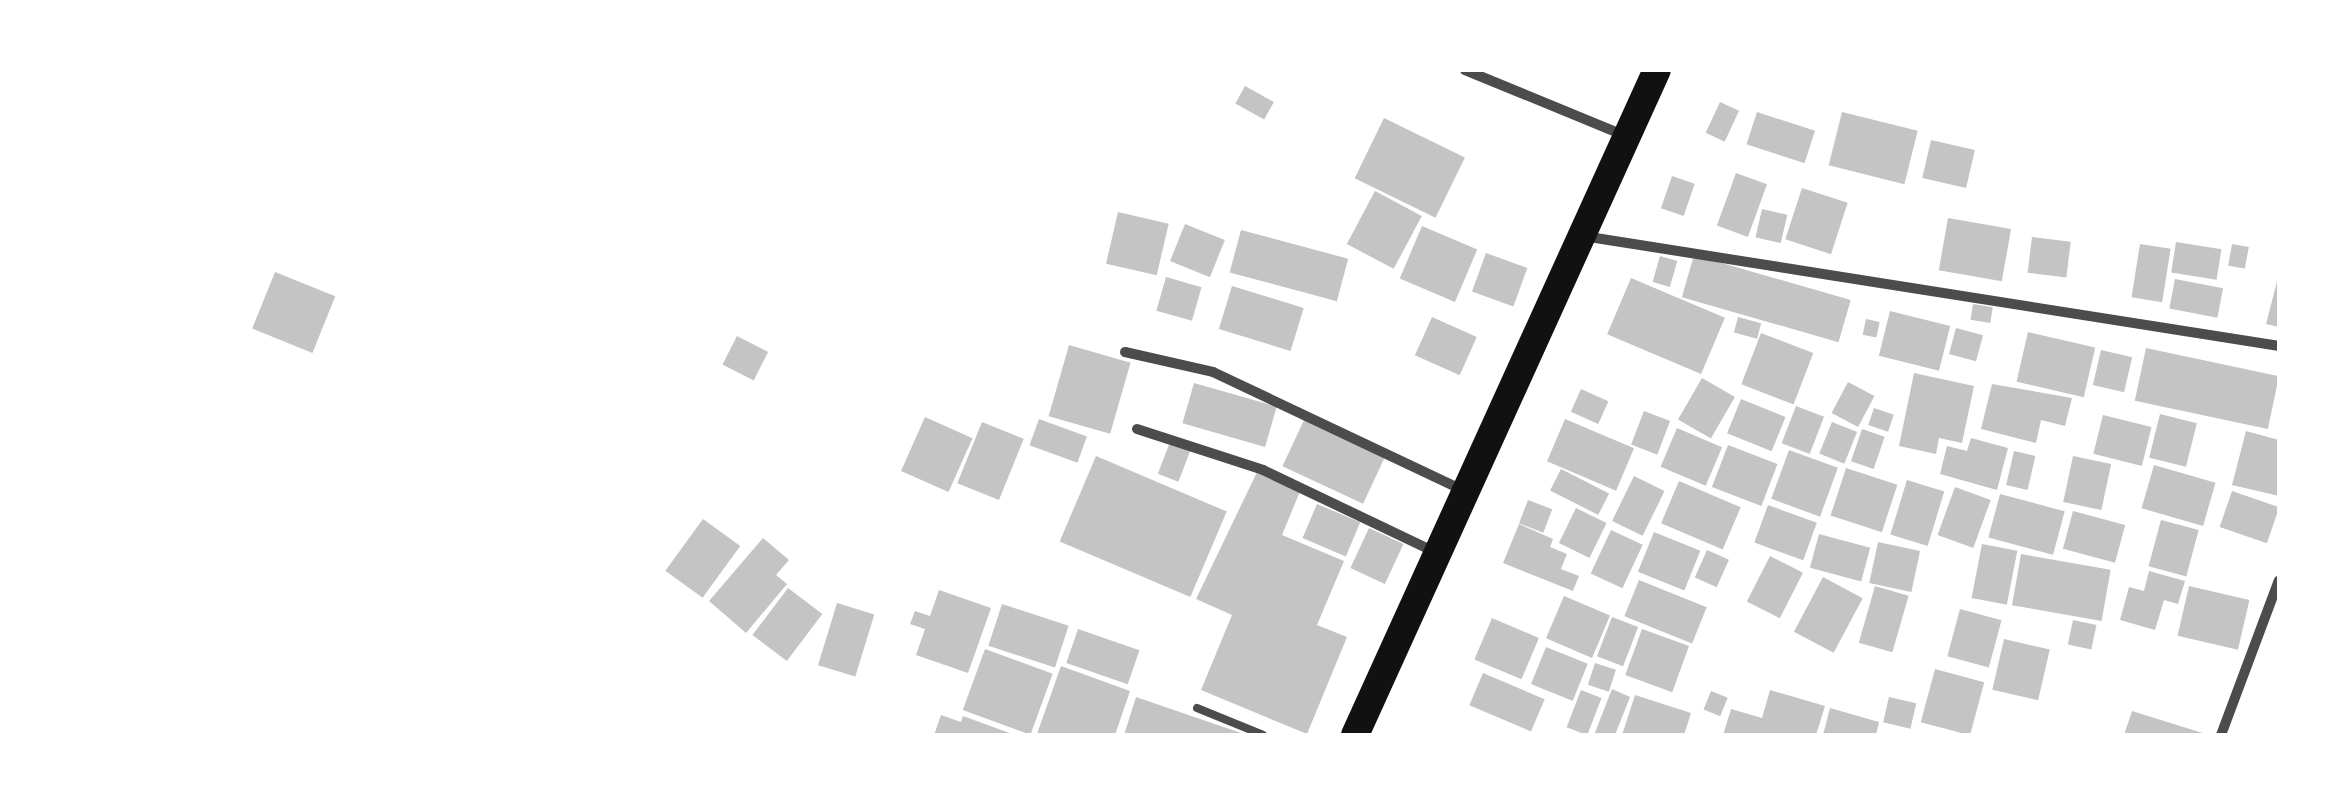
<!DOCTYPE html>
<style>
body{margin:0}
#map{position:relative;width:2349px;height:805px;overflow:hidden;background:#fff;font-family:Raleway,sans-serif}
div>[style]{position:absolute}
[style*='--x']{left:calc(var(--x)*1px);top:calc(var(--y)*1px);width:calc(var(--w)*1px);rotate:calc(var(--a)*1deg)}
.building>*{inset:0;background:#c4c4c4;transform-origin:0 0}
.service>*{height:8px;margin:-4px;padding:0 4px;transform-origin:4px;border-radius:4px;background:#4c4c4c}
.minor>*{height:10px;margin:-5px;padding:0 5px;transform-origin:5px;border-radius:5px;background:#4c4c4c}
.trunk>*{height:28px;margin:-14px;padding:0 14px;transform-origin:14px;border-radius:14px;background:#111}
span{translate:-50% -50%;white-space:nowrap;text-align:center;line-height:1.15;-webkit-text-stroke:9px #fff;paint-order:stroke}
.frame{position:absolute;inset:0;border:72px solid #fff;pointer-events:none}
</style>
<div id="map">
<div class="building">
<div style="left:1245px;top:86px;width:33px;height:20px;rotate:29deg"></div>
<div style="left:1720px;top:102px;width:21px;height:34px;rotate:25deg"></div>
<div style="left:1757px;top:112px;width:61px;height:34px;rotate:18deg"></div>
<div style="left:1842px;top:112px;width:78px;height:55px;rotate:14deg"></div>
<div style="left:1384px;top:118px;width:90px;height:67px;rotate:26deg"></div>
<div style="left:1931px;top:140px;width:45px;height:39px;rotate:13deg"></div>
<div style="left:1736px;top:173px;width:33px;height:56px;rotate:20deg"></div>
<div style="left:1672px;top:176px;width:24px;height:34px;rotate:19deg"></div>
<div style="left:1802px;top:188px;width:48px;height:54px;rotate:18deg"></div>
<div style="left:1375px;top:191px;width:53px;height:60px;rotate:28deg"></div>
<div style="left:1762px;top:209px;width:26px;height:29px;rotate:13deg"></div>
<div style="left:1118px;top:212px;width:52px;height:53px;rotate:13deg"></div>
<div style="left:1948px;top:218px;width:64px;height:53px;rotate:10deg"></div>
<div style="left:1185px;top:224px;width:43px;height:40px;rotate:22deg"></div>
<div style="left:1422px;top:226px;width:60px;height:57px;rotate:23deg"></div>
<div style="left:1241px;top:230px;width:111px;height:44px;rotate:15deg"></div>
<div style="left:2032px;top:237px;width:39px;height:36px;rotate:7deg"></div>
<div style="left:2176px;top:242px;width:46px;height:31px;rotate:9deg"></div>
<div style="left:2140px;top:244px;width:31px;height:54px;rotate:9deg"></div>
<div style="left:2232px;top:244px;width:17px;height:22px;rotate:10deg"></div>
<div style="left:1486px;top:253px;width:44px;height:41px;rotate:20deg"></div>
<div style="left:1694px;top:255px;width:163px;height:44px;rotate:16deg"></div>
<div style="left:1660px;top:256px;width:18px;height:27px;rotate:16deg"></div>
<div style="left:275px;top:272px;width:65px;height:61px;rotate:22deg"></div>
<div style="clip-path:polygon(2279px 274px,2279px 327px,2266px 324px)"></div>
<div style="left:1166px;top:277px;width:37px;height:35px;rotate:16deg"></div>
<div style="left:1631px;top:278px;width:102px;height:61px;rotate:23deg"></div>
<div style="left:2175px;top:279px;width:49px;height:30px;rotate:11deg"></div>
<div style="left:1232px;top:286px;width:75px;height:45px;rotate:17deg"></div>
<div style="left:1973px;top:304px;width:20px;height:16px;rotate:9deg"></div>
<div style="left:1890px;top:311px;width:62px;height:46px;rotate:14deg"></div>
<div style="left:1432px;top:317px;width:49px;height:42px;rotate:24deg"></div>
<div style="left:1738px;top:317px;width:24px;height:16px;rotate:15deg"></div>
<div style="left:1866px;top:319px;width:14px;height:16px;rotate:12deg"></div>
<div style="left:1956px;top:328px;width:28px;height:27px;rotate:15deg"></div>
<div style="left:2028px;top:332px;width:69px;height:51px;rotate:13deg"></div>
<div style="left:1761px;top:333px;width:56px;height:55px;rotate:21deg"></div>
<div style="left:737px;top:336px;width:35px;height:32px;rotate:27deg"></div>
<div style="left:1069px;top:345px;width:64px;height:74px;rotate:16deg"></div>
<div style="left:2146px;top:348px;width:136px;height:54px;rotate:12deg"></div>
<div style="left:2101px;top:350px;width:32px;height:36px;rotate:13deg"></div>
<div style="clip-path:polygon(1914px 373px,1974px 386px,1962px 443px,1939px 438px,1936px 454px,1899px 446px)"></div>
<div style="left:1702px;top:378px;width:38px;height:48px;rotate:30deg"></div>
<div style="left:1848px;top:382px;width:30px;height:35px;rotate:28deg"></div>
<div style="left:1194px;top:383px;width:86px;height:42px;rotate:16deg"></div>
<div style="clip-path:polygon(1992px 384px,2072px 398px,2065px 426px,2041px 420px,2036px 443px,1981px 429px)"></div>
<div style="left:1581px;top:389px;width:30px;height:25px;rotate:24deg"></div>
<div style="left:1741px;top:399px;width:48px;height:37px;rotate:22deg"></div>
<div style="left:1796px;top:406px;width:30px;height:40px;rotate:21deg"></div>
<div style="left:1874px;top:408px;width:21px;height:18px;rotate:19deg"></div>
<div style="left:1644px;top:411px;width:28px;height:36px;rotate:21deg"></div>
<div style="left:2160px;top:414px;width:38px;height:45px;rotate:14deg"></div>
<div style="left:2103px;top:415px;width:50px;height:40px;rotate:14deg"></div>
<div style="left:925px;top:417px;width:52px;height:59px;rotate:24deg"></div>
<div style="left:1039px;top:419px;width:51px;height:28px;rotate:20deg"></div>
<div style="left:1565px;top:419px;width:75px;height:46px;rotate:23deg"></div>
<div style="left:1304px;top:420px;width:89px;height:51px;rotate:25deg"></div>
<div style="left:982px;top:422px;width:45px;height:66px;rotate:22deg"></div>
<div style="left:1832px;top:422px;width:27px;height:34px;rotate:22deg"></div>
<div style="left:1677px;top:428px;width:49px;height:42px;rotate:23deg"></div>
<div style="left:1862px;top:429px;width:24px;height:34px;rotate:19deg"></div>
<div style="clip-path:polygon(2246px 431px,2279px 440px,2279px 496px,2232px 485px)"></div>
<div style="clip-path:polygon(1971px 438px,2008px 448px,1997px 490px,1940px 474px,1947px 446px,1967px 451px)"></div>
<div style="left:1170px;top:442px;width:22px;height:34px;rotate:21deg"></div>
<div style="left:1728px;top:445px;width:53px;height:45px;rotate:21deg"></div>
<div style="left:1789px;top:450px;width:52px;height:52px;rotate:20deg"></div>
<div style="left:2014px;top:451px;width:22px;height:35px;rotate:13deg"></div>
<div style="left:1096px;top:456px;width:142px;height:93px;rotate:23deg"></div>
<div style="left:2073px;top:456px;width:39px;height:47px;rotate:12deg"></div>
<div style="left:2154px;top:465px;width:64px;height:45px;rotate:16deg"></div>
<div style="left:1846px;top:468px;width:54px;height:50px;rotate:18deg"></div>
<div style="left:1561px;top:469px;width:54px;height:24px;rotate:27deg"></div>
<div style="clip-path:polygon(1258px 470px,1301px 489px,1282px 535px,1344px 561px,1317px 625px,1347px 637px,1307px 734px,1201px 690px,1232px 615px,1196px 599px)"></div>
<div style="left:1634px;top:476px;width:34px;height:50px;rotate:26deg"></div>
<div style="left:1907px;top:480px;width:39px;height:57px;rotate:17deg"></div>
<div style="left:1679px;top:481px;width:67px;height:46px;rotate:23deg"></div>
<div style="left:1955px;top:487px;width:38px;height:51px;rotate:20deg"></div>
<div style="left:2232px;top:491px;width:50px;height:38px;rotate:19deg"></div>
<div style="left:2000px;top:494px;width:67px;height:45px;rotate:15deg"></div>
<div style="left:1528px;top:500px;width:26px;height:25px;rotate:21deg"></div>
<div style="left:1317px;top:504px;width:47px;height:37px;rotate:23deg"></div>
<div style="left:1768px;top:505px;width:52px;height:40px;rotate:20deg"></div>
<div style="left:1576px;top:508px;width:34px;height:39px;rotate:26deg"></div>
<div style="left:2073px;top:511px;width:54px;height:39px;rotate:15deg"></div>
<div style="left:703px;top:519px;width:46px;height:64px;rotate:36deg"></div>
<div style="left:2161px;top:520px;width:39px;height:48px;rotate:15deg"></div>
<div style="clip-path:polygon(1519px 524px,1553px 539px,1550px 547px,1567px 554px,1561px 569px,1579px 576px,1573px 591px,1503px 563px)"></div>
<div style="left:1369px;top:528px;width:38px;height:44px;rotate:25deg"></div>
<div style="left:1611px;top:530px;width:35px;height:48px;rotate:25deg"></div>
<div style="left:1654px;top:532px;width:50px;height:43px;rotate:22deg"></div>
<div style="left:1819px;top:534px;width:53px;height:35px;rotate:15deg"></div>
<div style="clip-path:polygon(763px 538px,789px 560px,776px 575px,787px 584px,746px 633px,709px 601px)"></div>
<div style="left:1878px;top:542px;width:43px;height:42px;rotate:12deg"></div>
<div style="left:1982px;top:544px;width:36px;height:55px;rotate:11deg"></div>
<div style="left:1707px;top:550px;width:24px;height:30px;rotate:24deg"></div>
<div style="left:2021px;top:554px;width:91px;height:52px;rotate:10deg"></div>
<div style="left:1770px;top:556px;width:37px;height:51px;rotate:27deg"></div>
<div style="clip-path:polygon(2149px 571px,2185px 581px,2178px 604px,2164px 600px,2155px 630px,2120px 620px,2129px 587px,2144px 591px)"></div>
<div style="left:1823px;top:577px;width:45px;height:62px;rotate:28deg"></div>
<div style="left:1639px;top:580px;width:73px;height:39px;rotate:22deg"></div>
<div style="left:1875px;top:586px;width:35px;height:59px;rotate:16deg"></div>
<div style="left:2189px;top:586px;width:62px;height:51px;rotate:13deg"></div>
<div style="left:788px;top:588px;width:43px;height:59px;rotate:37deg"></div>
<div style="clip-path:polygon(939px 590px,991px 608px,968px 673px,916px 655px,925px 629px,910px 624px,915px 611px,930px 616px)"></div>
<div style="left:1564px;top:596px;width:50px;height:46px;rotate:23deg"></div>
<div style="left:837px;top:603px;width:39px;height:65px;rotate:17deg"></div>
<div style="left:1002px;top:604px;width:70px;height:44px;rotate:18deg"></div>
<div style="left:1960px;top:609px;width:43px;height:49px;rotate:15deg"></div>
<div style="left:1612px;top:617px;width:28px;height:42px;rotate:21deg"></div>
<div style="left:1492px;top:618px;width:51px;height:45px;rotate:23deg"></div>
<div style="left:2073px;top:620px;width:24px;height:25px;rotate:12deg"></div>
<div style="left:1078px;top:629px;width:65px;height:36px;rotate:19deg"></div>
<div style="left:1642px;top:629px;width:50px;height:49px;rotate:20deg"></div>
<div style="left:2004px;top:639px;width:47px;height:52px;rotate:13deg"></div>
<div style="left:1546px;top:647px;width:45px;height:40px;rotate:22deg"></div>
<div style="left:985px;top:649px;width:72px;height:65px;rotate:20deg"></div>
<div style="left:1595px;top:663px;width:22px;height:23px;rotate:18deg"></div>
<div style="clip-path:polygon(1061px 666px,1130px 691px,1115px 735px,1037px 734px)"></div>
<div style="left:1935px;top:669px;width:51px;height:55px;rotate:15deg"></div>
<div style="left:1483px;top:673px;width:67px;height:35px;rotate:23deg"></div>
<div style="clip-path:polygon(1612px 689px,1630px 697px,1615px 735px,1594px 735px)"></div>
<div style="left:1581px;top:690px;width:22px;height:40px;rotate:21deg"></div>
<div style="clip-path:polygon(1770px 690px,1825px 706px,1816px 735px,1723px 735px,1731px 709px,1762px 718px)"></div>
<div style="left:1711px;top:691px;width:18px;height:20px;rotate:22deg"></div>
<div style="clip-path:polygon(1635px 695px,1691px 713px,1684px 735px,1622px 735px)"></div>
<div style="clip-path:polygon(1136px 697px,1244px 734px,1244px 735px,1124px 735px)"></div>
<div style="left:1889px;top:697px;width:28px;height:26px;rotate:13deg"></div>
<div style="clip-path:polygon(1830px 708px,1879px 722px,1876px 735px,1823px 735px)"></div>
<div style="clip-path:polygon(2132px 711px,2206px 734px,2206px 735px,2124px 735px)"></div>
<div style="clip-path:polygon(941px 715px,961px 722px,963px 716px,1015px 735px,934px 735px)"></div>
</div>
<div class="service">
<div style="--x:1197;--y:708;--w:71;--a:22.2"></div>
</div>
<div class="minor">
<div style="--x:1465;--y:70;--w:174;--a:22.3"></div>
<div style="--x:1583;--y:236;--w:705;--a:8.98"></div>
<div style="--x:1125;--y:352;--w:90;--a:12.8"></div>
<div style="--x:1213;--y:372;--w:276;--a:25.3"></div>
<div style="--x:1137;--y:429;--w:133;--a:18"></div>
<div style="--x:1263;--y:470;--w:191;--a:25.5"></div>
<div style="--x:2221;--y:735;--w:165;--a:-69.5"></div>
</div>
<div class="trunk">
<div style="--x:1355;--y:735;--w:730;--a:-65.58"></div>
</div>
<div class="frame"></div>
</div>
